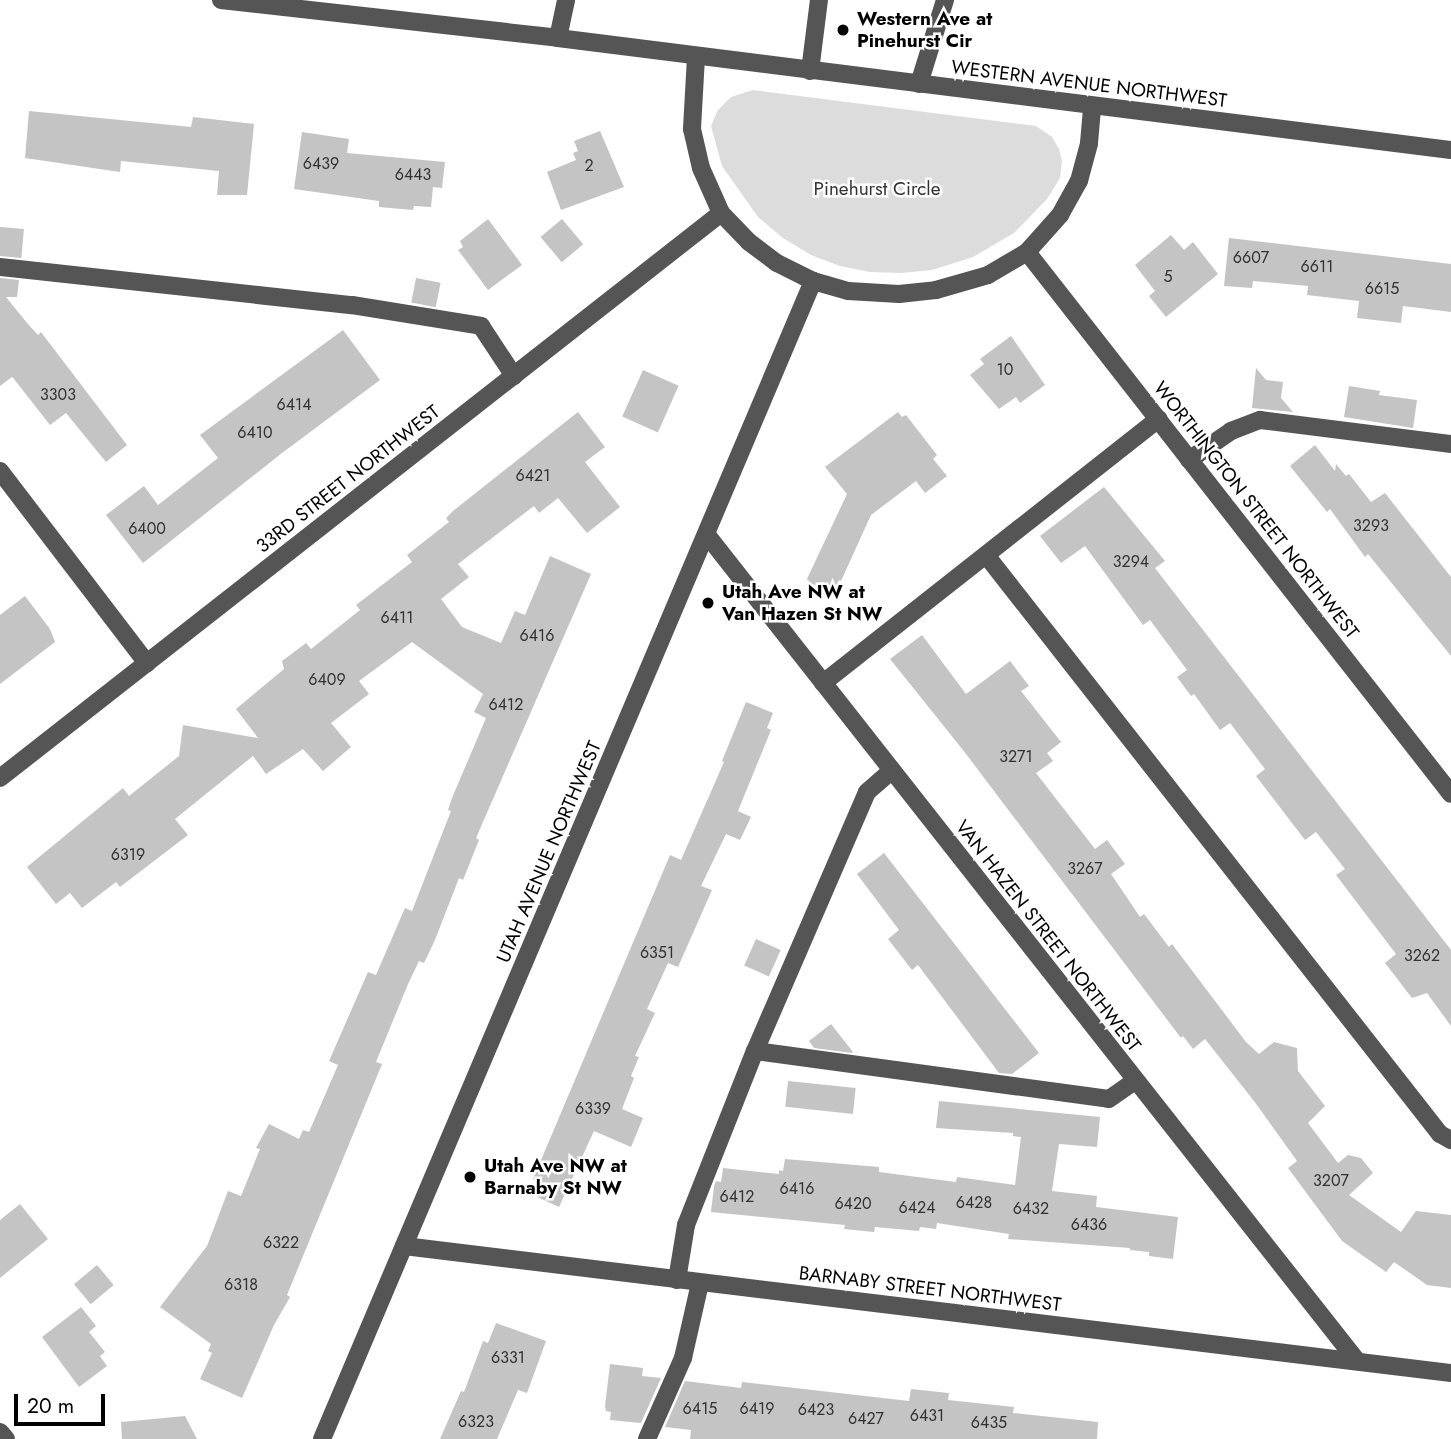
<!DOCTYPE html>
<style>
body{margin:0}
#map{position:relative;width:1451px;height:1439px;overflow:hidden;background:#fff;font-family:Jost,sans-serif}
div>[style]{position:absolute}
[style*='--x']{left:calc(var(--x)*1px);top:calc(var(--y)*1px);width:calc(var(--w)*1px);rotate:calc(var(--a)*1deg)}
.green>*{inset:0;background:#dcdcdc}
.building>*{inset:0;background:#c4c4c4;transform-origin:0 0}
.minor>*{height:18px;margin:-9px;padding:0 9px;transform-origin:9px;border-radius:9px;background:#555}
.dots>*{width:19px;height:19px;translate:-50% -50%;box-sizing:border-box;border:4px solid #fff;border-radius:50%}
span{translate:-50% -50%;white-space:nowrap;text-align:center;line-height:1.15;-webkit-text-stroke:5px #fff;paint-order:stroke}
.number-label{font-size:16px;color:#313131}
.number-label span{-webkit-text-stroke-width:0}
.poi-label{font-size:19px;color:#000;font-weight:700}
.left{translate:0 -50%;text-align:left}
.street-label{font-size:19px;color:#000}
.park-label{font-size:19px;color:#333}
.scale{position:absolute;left:14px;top:1394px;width:91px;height:32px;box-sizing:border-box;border:4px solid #000;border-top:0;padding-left:9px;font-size:21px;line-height:24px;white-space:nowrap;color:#000;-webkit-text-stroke:5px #fff;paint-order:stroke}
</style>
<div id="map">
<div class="green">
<div style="clip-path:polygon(753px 90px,1036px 126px,1052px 137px,1059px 149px,1062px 161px,1060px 178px,1047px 199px,1014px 233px,973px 257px,932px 270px,901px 273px,870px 272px,840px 266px,811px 255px,783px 238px,758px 217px,722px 166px,711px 126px,718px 110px,731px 97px)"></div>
</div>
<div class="building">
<div style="clip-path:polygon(29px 111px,191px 127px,193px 117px,254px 124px,247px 195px,217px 195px,219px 171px,121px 161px,120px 172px,25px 158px)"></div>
<div style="clip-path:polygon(600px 131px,624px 187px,561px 210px,547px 172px,576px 160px,573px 153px,578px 151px,574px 141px)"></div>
<div style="clip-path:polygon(302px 132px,349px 139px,347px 153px,445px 162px,442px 188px,433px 187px,431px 207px,414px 206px,413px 210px,379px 207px,379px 201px,294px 189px)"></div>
<div style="clip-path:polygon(488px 219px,522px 265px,488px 290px,458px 250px,463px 247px,460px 241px)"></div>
<div style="left:562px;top:219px;width:33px;height:28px;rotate:50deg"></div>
<div style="left:0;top:227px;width:24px;height:29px;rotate:5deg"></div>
<div style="clip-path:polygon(1171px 235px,1184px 250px,1193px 242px,1218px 274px,1166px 317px,1149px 296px,1155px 291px,1135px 265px)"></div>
<div style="clip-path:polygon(1229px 238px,1451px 264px,1451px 312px,1403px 306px,1401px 323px,1357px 318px,1359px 301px,1307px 295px,1308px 286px,1253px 281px,1252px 288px,1224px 286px)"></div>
<div style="clip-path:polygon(0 278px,19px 280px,17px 297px,6px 297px,27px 323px,38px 335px,41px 332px,127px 445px,106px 462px,66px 413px,50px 425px,14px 379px,12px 377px,0 386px)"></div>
<div style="left:416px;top:278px;width:25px;height:25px;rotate:11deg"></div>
<div style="clip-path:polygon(343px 330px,380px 380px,282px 453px,143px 563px,106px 515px,144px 486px,158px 505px,218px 458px,200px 435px)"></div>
<div style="clip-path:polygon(1011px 336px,1045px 385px,1020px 403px,1016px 397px,999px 409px,970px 375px,984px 364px,980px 359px)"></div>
<div style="clip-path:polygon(1256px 368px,1266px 380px,1283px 382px,1281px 398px,1293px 412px,1252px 408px)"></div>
<div style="left:643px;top:370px;width:39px;height:51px;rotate:24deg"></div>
<div style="clip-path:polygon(1349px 386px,1380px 391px,1379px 395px,1417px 400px,1413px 428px,1344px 417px)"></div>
<div style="clip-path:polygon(578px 412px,605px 447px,585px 462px,620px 507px,587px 533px,558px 498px,539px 513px,534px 506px,458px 564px,469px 577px,441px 599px,462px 627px,501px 643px,515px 611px,525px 615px,550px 556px,591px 574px,476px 838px,479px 840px,463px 880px,459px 878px,435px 940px,424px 963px,419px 961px,408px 984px,376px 1062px,382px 1064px,287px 1295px,290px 1297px,274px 1325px,242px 1398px,200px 1379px,212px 1353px,208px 1351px,211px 1344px,160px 1307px,207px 1246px,228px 1191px,241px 1196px,260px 1149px,256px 1148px,269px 1124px,299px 1139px,303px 1130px,309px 1132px,338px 1065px,329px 1061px,368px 972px,376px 975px,405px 908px,412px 911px,451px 811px,448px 810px,452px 798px,486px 718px,474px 712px,483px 694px,412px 642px,359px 681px,369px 694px,331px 723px,351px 747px,323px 771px,303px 749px,266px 774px,253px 756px,175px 819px,188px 835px,120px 887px,116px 882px,82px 908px,70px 893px,56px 904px,27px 867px,123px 788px,129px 796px,179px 756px,183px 725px,258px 738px,236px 709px,284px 669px,282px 661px,306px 643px,311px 649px,360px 610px,356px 605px,412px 562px,407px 555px,449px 522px,446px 518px,453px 511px)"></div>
<div style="clip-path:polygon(898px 412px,902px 417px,906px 415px,937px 455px,933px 459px,947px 476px,925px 493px,916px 481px,871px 515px,841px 581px,839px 580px,833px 593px,806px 581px,847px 494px,825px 467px)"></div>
<div style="clip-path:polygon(1315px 445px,1335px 471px,1336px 464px,1346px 476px,1349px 474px,1371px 502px,1385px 493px,1451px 577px,1451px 656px,1368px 554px,1365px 557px,1330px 509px,1327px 512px,1290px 466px)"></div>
<div style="clip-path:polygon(1104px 487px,1165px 561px,1155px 568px,1451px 950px,1451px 1026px,1427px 993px,1412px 998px,1385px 963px,1396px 954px,1336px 875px,1345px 869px,1316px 832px,1305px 840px,1256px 776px,1265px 769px,1230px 723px,1220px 730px,1194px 694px,1191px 696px,1177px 677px,1187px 670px,1150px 620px,1143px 625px,1085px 546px,1061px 563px,1040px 536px)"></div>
<div style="clip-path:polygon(25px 596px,50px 629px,55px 642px,0 684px,0 615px)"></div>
<div style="clip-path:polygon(922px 635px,966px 694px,1010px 661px,1029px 686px,1021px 691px,1061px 742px,1047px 753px,1053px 761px,1036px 773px,1095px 849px,1107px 840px,1125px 864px,1111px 874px,1140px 917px,1144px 914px,1169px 947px,1172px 944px,1246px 1042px,1259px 1054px,1274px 1042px,1297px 1048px,1298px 1071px,1325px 1106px,1308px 1123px,1338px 1163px,1348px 1155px,1361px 1158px,1373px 1173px,1349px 1195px,1401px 1232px,1416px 1211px,1451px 1215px,1451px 1288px,1427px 1285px,1394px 1262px,1386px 1272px,1342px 1241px,1288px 1168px,1297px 1161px,1254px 1101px,1205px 1039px,1193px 1049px,1183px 1036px,1181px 1038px,963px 750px,890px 659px)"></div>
<div style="clip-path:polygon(746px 702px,773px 713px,767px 728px,771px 730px,738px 811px,751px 817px,740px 840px,726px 834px,701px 886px,712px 890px,678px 967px,668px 963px,647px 1009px,655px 1013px,635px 1056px,639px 1057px,631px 1076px,634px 1078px,622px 1109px,643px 1118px,631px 1147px,594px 1131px,559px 1207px,531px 1194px,537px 1181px,533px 1179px,670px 855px,681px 860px,724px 762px,722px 761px)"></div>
<div style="clip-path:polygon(884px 853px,1039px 1053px,1012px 1074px,999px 1073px,918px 965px,912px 970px,888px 939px,899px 930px,857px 874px)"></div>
<div style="left:756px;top:939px;width:27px;height:29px;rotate:24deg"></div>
<div style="clip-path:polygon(831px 1024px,853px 1052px,852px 1053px,814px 1048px,809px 1041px)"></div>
<div style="left:788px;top:1081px;width:68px;height:26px;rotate:6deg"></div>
<div style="clip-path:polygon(939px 1101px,1100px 1117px,1097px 1147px,1059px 1144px,1052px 1191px,1097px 1196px,1096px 1207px,1178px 1217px,1173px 1259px,1149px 1256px,1149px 1252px,1130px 1250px,1130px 1248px,1008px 1239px,1009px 1234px,937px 1223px,936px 1229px,920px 1227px,919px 1231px,875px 1227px,874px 1232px,844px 1229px,845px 1225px,711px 1212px,714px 1186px,716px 1181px,721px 1182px,723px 1168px,779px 1174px,779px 1170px,783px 1171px,785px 1159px,879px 1167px,879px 1172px,956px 1182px,957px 1177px,1015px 1185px,1021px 1137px,1013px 1136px,1013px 1133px,936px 1128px)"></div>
<div style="clip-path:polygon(20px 1204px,48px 1239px,0 1278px,0 1220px)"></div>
<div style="left:97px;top:1265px;width:26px;height:30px;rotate:50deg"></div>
<div style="clip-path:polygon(81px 1307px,96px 1326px,89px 1332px,105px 1352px,100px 1356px,107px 1366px,79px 1387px,42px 1337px)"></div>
<div style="clip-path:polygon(496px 1323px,546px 1341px,527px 1393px,518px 1390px,497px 1439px,440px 1439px,461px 1391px,464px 1392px,483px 1341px,488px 1343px)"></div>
<div style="clip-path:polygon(610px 1364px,643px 1368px,642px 1376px,661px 1378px,641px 1423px,610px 1420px,611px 1412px,606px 1411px,605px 1406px)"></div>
<div style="clip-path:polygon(685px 1381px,741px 1388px,742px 1382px,909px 1401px,911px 1389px,949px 1393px,948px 1400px,1014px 1407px,1013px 1413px,1098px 1422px,1097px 1439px,690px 1439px,691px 1430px,665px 1427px)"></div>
<div style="clip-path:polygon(185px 1416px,197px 1439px,122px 1439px,121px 1422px)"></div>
</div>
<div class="minor">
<div style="--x:221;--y:0;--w:339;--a:6.4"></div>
<div style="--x:558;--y:38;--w:900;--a:7.15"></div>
<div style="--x:558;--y:38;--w:39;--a:-78"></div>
<div style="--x:696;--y:57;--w:72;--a:93.2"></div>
<div style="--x:692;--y:129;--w:40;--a:77"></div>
<div style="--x:701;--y:168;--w:49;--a:66"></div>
<div style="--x:721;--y:213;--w:40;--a:46"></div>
<div style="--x:749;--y:242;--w:35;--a:37"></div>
<div style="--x:777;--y:263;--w:40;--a:26.6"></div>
<div style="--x:813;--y:281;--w:36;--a:16"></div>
<div style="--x:848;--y:291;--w:51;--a:3.4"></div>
<div style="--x:899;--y:294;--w:37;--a:-6"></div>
<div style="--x:936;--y:290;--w:54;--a:-16.1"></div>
<div style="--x:988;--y:275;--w:45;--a:-30.5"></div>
<div style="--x:1027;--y:252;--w:50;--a:-48.3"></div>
<div style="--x:1060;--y:215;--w:39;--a:-61"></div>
<div style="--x:1079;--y:181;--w:39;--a:-75"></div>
<div style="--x:1089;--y:143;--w:37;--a:-85"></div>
<div style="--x:810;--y:71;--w:72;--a:-82.8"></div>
<div style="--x:919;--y:84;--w:88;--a:-72.8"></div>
<div style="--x:1027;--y:252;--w:688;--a:51.96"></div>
<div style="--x:0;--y:267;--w:354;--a:6.2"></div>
<div style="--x:352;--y:305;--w:131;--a:9.2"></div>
<div style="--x:481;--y:326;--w:60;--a:56.6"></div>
<div style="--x:1189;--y:460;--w:51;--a:-34.6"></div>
<div style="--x:1231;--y:431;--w:31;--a:-21"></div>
<div style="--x:1260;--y:420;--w:193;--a:7.2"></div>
<div style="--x:0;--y:471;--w:242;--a:52.6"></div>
<div style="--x:707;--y:535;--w:1051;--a:51.8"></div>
<div style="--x:986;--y:555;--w:736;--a:51.9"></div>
<div style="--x:1440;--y:1134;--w:13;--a:29"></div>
<div style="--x:823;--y:683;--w:427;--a:-38.2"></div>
<div style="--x:0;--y:778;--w:916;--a:-38.08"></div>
<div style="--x:755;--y:1051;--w:357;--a:7.7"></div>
<div style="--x:1109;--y:1099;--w:32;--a:-35"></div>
<div style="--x:404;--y:1246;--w:1055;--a:6.92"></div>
<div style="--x:677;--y:1280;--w:56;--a:-80.7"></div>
<div style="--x:686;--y:1225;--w:187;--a:-68.4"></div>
<div style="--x:755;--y:1051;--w:282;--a:-66.6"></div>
<div style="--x:867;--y:792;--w:33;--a:-41"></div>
<div style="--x:0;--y:1432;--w:9;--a:49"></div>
<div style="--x:322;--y:1439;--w:1258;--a:-67.02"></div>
<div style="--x:647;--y:1439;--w:89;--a:-66"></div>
<div style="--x:683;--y:1358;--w:77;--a:-77.2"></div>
</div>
<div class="dots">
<div style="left:843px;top:30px;background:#000"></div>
<div style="left:708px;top:603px;background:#000"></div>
<div style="left:470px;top:1177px;background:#000"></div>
</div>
<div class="number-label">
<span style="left:321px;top:164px">6439</span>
<span style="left:589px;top:166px">2</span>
<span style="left:413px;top:175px">6443</span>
<span style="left:1251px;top:258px">6607</span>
<span style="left:1317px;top:267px">6611</span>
<span style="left:1168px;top:277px">5</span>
<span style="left:1382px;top:289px">6615</span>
<span style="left:1005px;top:370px">10</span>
<span style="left:58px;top:395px">3303</span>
<span style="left:294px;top:405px">6414</span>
<span style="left:255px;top:433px">6410</span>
<span style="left:533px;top:476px">6421</span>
<span style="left:1371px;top:526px">3293</span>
<span style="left:147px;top:529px">6400</span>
<span style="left:1131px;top:562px">3294</span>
<span style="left:397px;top:618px">6411</span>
<span style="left:537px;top:636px">6416</span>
<span style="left:327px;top:680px">6409</span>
<span style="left:506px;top:705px">6412</span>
<span style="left:1016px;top:757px">3271</span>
<span style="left:128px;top:855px">6319</span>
<span style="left:1085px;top:869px">3267</span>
<span style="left:657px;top:953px">6351</span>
<span style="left:1422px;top:956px">3262</span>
<span style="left:593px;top:1109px">6339</span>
<span style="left:1331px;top:1181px">3207</span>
<span style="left:797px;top:1189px">6416</span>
<span style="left:737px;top:1197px">6412</span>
<span style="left:974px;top:1203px">6428</span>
<span style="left:853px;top:1204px">6420</span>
<span style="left:917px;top:1208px">6424</span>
<span style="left:1031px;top:1209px">6432</span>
<span style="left:1089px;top:1225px">6436</span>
<span style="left:281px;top:1243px">6322</span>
<span style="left:241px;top:1285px">6318</span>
<span style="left:508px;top:1358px">6331</span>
<span style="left:700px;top:1409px">6415</span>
<span style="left:757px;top:1409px">6419</span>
<span style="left:816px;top:1410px">6423</span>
<span style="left:927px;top:1416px">6431</span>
<span style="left:866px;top:1419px">6427</span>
<span style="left:476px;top:1422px">6323</span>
<span style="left:989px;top:1423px">6435</span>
</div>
<div class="poi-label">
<span class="left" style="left:857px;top:30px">Western Ave at<br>Pinehurst Cir</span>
<span class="left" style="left:722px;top:603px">Utah Ave NW at<br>Van Hazen St NW</span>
<span class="left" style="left:484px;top:1177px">Utah Ave NW at<br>Barnaby St NW</span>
</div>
<div class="street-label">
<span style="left:1089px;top:84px;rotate:7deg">WESTERN AVENUE NORTHWEST</span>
<span style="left:348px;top:479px;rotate:-38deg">33RD STREET NORTHWEST</span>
<span style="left:1256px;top:510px;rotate:52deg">WORTHINGTON STREET NORTHWEST</span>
<span style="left:549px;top:852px;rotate:-67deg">UTAH AVENUE NORTHWEST</span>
<span style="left:1048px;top:936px;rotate:52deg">VAN HAZEN STREET NORTHWEST</span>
<span style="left:930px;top:1289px;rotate:7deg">BARNABY STREET NORTHWEST</span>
</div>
<div class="park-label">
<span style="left:877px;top:189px">Pinehurst Circle</span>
</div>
<div class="scale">20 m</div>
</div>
